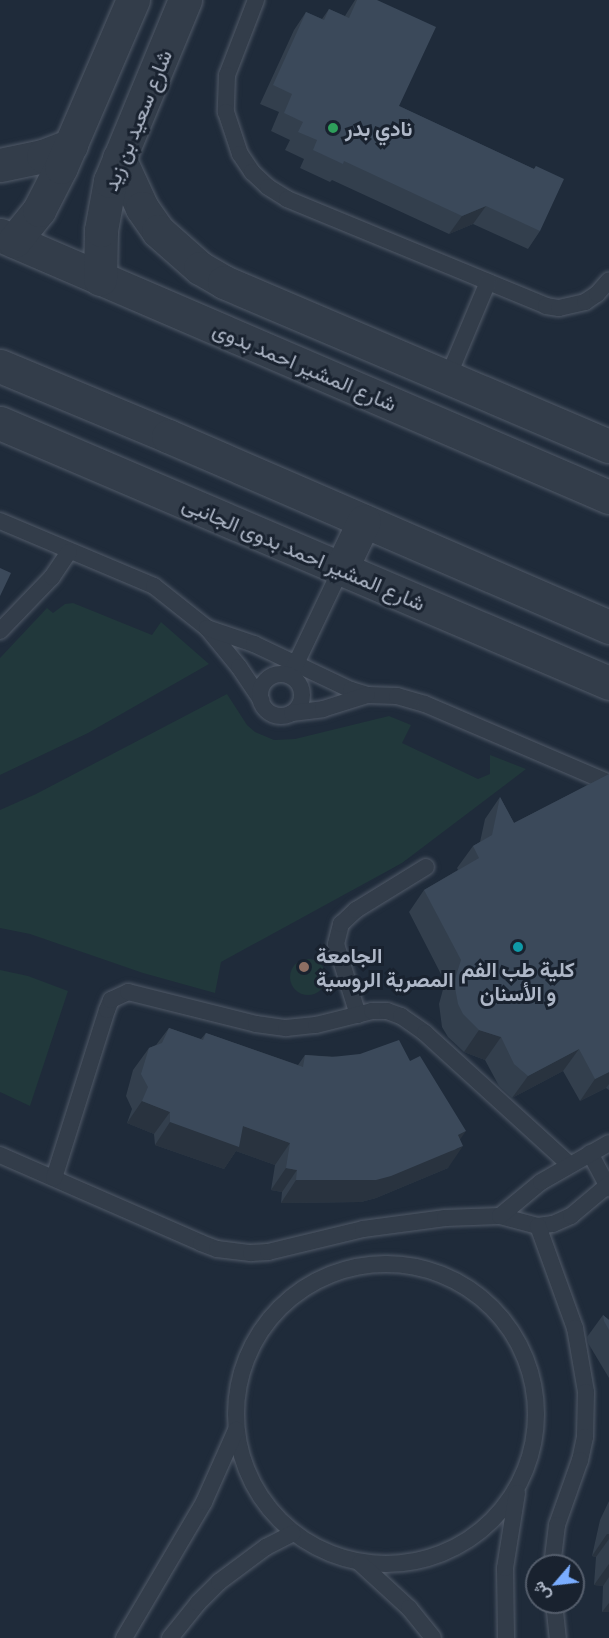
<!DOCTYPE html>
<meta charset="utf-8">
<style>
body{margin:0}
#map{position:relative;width:609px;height:1638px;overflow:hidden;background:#1f2b3a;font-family:"Exo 2",Vazirmatn,sans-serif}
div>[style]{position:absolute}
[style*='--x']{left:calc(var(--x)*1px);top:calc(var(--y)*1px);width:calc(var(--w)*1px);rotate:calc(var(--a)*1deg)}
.green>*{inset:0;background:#21383b}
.round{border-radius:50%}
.roads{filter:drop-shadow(0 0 2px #515a68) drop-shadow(0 0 2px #515a68)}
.service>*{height:16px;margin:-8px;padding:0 8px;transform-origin:8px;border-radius:8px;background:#333d4a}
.service>.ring{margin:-8px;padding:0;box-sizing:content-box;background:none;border:16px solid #333d4a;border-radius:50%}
.minor>*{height:33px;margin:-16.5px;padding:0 16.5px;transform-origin:16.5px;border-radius:16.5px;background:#333d4a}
.tertiary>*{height:33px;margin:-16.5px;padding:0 16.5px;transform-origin:16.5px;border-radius:16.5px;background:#333d4a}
.wall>*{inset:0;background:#333f4d}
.shaded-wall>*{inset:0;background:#29333f}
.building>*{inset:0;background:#3b495a}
.dots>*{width:16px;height:16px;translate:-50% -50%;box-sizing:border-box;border:3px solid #19222f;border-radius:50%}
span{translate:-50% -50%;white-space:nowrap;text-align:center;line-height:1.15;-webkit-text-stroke:6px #19222f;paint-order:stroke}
.street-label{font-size:21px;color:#aeb7c7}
.poi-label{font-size:21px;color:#aeb7c7;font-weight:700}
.left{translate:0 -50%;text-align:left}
.north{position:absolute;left:525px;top:1554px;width:60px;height:60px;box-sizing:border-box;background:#19222f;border:2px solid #555e6c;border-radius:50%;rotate:242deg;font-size:16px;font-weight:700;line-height:24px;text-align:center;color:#aeb7c7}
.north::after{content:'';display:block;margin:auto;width:21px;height:27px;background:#7aadff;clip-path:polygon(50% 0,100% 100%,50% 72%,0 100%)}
</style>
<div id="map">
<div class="green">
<div style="clip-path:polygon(73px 603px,152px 635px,161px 622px,209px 664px,88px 733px,0 775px,0 658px,47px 608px,53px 613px,65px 604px)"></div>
<div style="clip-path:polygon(227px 694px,247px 725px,255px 732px,274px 740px,295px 739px,389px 716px,411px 725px,402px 743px,478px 779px,490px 774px,490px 755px,526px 769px,402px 863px,221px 962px,215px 993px,143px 973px,30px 934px,0 928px,0 810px,36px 794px)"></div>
<div class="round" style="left:290px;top:959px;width:36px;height:36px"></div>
<div style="clip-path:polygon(0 970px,28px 976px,68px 991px,30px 1106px,0 1092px)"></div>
</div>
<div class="roads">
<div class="service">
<div style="--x:256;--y:0;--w:80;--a:111.1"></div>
<div style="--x:227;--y:75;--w:37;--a:92"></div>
<div style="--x:226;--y:112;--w:44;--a:71.6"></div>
<div style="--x:240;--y:154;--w:22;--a:56"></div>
<div style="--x:252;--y:172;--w:22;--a:43"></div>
<div style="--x:268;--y:187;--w:22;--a:32"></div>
<div style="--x:287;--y:199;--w:280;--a:22.4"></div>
<div style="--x:546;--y:306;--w:13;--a:9"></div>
<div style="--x:559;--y:308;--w:27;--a:-13"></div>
<div style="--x:585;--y:302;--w:14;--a:-34"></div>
<div style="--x:597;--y:294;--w:18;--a:-49"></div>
<div style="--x:448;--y:377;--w:103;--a:-67.2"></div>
<div style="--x:0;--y:521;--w:167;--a:22.9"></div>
<div style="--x:154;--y:586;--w:68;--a:38.4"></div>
<div style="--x:207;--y:628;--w:50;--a:50.6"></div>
<div style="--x:239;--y:667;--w:40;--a:56"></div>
<div style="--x:207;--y:628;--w:50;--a:18.8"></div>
<div style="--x:254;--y:644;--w:107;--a:25.4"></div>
<div style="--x:351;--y:690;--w:17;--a:17"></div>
<div style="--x:367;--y:695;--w:30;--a:2"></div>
<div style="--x:397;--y:696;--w:29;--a:16"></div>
<div style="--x:425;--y:704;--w:200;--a:23.2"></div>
<div style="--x:0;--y:631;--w:75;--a:-46.1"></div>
<div style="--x:52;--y:577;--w:30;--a:-56"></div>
<div style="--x:291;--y:674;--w:116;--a:-64.5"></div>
<div class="ring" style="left:260px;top:674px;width:26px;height:26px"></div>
<div style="--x:292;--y:713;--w:31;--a:-7"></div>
<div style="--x:323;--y:709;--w:46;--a:-17.7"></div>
<div style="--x:358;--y:1015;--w:74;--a:-107.2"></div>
<div style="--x:336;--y:944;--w:21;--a:-76"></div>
<div style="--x:341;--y:924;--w:21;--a:-43"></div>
<div style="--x:356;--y:910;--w:82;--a:-31.6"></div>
<div style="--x:590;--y:1153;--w:40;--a:62"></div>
<div style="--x:0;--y:1155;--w:219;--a:23.6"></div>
<div style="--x:201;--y:1243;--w:17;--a:21"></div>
<div style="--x:217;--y:1249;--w:34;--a:7"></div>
<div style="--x:251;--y:1253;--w:17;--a:-3"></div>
<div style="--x:268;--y:1252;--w:98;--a:-13.6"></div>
<div style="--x:363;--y:1229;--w:83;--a:-7.6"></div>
<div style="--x:445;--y:1218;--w:55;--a:-2.1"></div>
<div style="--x:500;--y:1216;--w:39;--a:15"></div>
<div style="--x:538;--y:1226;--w:15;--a:-8"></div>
<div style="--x:553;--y:1224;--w:20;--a:-24"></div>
<div style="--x:571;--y:1216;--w:50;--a:-40.1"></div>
<div style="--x:54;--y:1178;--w:176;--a:-72.5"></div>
<div style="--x:107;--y:1010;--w:11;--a:-68"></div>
<div style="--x:111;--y:1000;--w:19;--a:-25"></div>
<div style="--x:128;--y:992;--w:132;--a:14"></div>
<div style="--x:256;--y:1024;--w:30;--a:8"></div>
<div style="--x:286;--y:1028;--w:30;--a:-6"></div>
<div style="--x:316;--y:1025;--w:58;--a:-14"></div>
<div style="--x:372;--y:1011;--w:15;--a:0"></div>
<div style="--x:387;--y:1011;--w:15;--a:20"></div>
<div style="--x:401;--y:1016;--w:29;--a:35"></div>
<div style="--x:425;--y:1033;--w:195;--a:42.3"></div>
<div style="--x:500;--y:1216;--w:53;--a:-39.7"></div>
<div style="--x:541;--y:1182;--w:78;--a:-29.8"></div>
<div style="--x:538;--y:1226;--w:109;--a:70.1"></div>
<div style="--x:575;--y:1328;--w:65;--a:80.2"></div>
<div style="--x:586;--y:1392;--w:45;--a:91.3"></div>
<div style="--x:585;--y:1437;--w:24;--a:102"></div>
<div style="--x:580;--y:1460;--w:69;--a:109.5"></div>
<div style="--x:557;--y:1525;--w:41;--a:97"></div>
<div class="ring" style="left:236px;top:1264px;width:284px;height:284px"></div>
<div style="--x:360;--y:1563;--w:67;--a:42.6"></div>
<div style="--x:409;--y:1608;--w:38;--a:51"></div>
<div style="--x:554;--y:1602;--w:36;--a:84"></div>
<div style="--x:124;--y:1638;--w:158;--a:-59.5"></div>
<div style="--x:204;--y:1502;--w:79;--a:-66"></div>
<div style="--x:170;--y:1638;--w:45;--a:-51.3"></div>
<div style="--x:198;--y:1603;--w:30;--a:-45"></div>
<div style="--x:219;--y:1582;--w:59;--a:-36.7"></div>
<div style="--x:266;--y:1547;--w:30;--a:-27"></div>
<div style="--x:506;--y:1638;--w:70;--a:-90.8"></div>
<div style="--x:505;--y:1568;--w:76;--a:-80.9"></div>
</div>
<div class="minor">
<div style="--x:119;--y:158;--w:55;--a:65.3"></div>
<div style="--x:142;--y:208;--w:28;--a:55"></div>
<div style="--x:158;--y:231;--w:56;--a:41.4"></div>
<div style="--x:200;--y:268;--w:28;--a:30"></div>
<div style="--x:224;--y:282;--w:418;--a:23.1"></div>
<div style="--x:0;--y:165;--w:44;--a:-11.8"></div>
<div style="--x:43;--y:156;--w:30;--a:-21"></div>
<div style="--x:0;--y:423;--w:662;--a:23.12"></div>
</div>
<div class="tertiary">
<div style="--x:0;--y:235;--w:663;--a:23.28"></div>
<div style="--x:14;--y:241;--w:40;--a:-51"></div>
<div style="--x:39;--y:210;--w:48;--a:-62.9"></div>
<div style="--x:61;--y:167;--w:182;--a:-66.7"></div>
<div style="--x:100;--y:279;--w:49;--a:-88.8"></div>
<div style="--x:101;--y:230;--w:50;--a:-79.6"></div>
<div style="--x:110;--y:181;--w:196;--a:-67.5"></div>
<div style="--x:0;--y:366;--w:182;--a:22.6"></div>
<div style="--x:168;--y:436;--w:481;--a:23.4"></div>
<div style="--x:341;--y:569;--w:53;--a:-64.4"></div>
</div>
</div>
<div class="wall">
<div style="clip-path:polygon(355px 0,377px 0,399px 106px,534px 169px,536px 166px,540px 231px,528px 249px,473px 224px,449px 234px,332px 180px,330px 182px,300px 168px,304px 159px,285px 150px,290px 140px,271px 131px,279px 112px,260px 104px,294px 30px,306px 12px,322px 19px,329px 9px,345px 16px,348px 11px)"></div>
<div style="clip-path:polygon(609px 774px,609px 1090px,606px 1088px,580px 1101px,563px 1071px,512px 1098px,499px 1086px,485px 1060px,464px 1052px,448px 1037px,442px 1027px,439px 1004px,445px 982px,409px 912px,424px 890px,458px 870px,457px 868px,473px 846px,480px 842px,485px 819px,500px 797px,514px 823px)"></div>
<div style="clip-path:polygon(169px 1028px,201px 1039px,206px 1033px,298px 1065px,305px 1055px,410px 1061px,460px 1140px,448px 1168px,376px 1198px,361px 1202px,281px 1203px,282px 1192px,271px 1190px,275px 1165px,236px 1151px,224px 1169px,155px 1145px,154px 1134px,127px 1123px,132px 1109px,126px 1096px,133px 1070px,149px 1048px,156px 1045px)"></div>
<div style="clip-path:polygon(603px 1315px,609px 1320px,609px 1378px,588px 1343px,587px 1337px)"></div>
<div style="clip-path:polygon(609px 1501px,609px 1612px,602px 1612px,603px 1586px,594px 1585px,596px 1557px,592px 1556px,600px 1520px)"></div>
</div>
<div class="shaded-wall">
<div style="clip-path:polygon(486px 206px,473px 224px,449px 234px,462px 216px)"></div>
<div style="clip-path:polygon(479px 1030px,501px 1037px,485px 1060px,464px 1052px)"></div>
<div style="clip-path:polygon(579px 1049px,563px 1071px,512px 1098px,528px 1076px)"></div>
<div style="clip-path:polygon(609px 1072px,609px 1084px,606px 1088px,580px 1101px,595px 1079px)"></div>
<div style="clip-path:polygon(142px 1101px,170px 1112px,154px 1134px,127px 1123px)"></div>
<div style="clip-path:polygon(170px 1122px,243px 1126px,290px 1143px,275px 1165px,236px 1151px,224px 1169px,155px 1145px)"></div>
<div style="clip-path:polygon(466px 1131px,452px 1151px,463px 1146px,448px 1168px,376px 1198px,361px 1202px,281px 1203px,296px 1180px,458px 1135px)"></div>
<div style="clip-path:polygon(286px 1168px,297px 1170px,282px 1192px,271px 1190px)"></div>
<div style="clip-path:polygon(607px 1534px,609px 1534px,609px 1539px,596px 1557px,592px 1556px)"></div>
<div style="clip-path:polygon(609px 1564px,609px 1577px,603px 1586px,594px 1585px)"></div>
<div style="clip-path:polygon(609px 1603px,609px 1612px,602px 1612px)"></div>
</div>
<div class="building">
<div style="clip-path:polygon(357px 0,377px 0,436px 27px,399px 106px,534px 169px,536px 166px,564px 179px,540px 231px,486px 206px,462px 216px,344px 161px,343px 164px,313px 150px,317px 140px,298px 132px,303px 122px,284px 113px,292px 94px,273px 85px,306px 12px,324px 20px,329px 9px,349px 18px)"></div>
<div style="clip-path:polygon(0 568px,11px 573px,0 596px)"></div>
<div style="clip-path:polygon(609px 774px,609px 1072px,595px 1079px,579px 1049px,528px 1076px,514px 1064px,501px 1037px,479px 1030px,463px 1014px,458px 1004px,454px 982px,461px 960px,424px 890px,479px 858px,473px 846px,492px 835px,500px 797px,514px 823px)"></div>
<div style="clip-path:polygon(169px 1028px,203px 1040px,206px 1033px,303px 1067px,305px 1055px,332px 1057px,360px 1054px,399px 1040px,410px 1061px,420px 1056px,466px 1131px,458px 1135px,463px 1146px,391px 1176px,376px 1180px,296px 1180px,297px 1170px,286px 1168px,290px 1143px,243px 1126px,239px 1147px,170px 1122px,170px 1112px,142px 1101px,148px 1087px,141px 1074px,149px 1048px,162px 1043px)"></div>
<div style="clip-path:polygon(603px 1315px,609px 1320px,609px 1330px,604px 1321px)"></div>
</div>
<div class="dots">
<div style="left:333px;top:128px;background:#2e9e5b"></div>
<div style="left:518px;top:947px;background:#0f9aa8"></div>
<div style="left:304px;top:967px;background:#8d6e63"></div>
</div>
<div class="street-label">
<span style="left:137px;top:120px;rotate:-68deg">شارع سعيد بن زيد</span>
<span style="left:305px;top:366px;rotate:23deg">شارع المشير احمد بدوى</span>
<span style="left:304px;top:553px;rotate:23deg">شارع المشير احمد بدوى الجانبى</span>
</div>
<div class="poi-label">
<span class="left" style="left:345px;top:128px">نادي بدر</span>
<span class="left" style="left:316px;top:967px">الجامعة<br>المصرية الروسية</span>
<span style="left:518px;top:981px">كلية طب الفم<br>و الأسنان</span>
</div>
<div class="north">ش</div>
</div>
